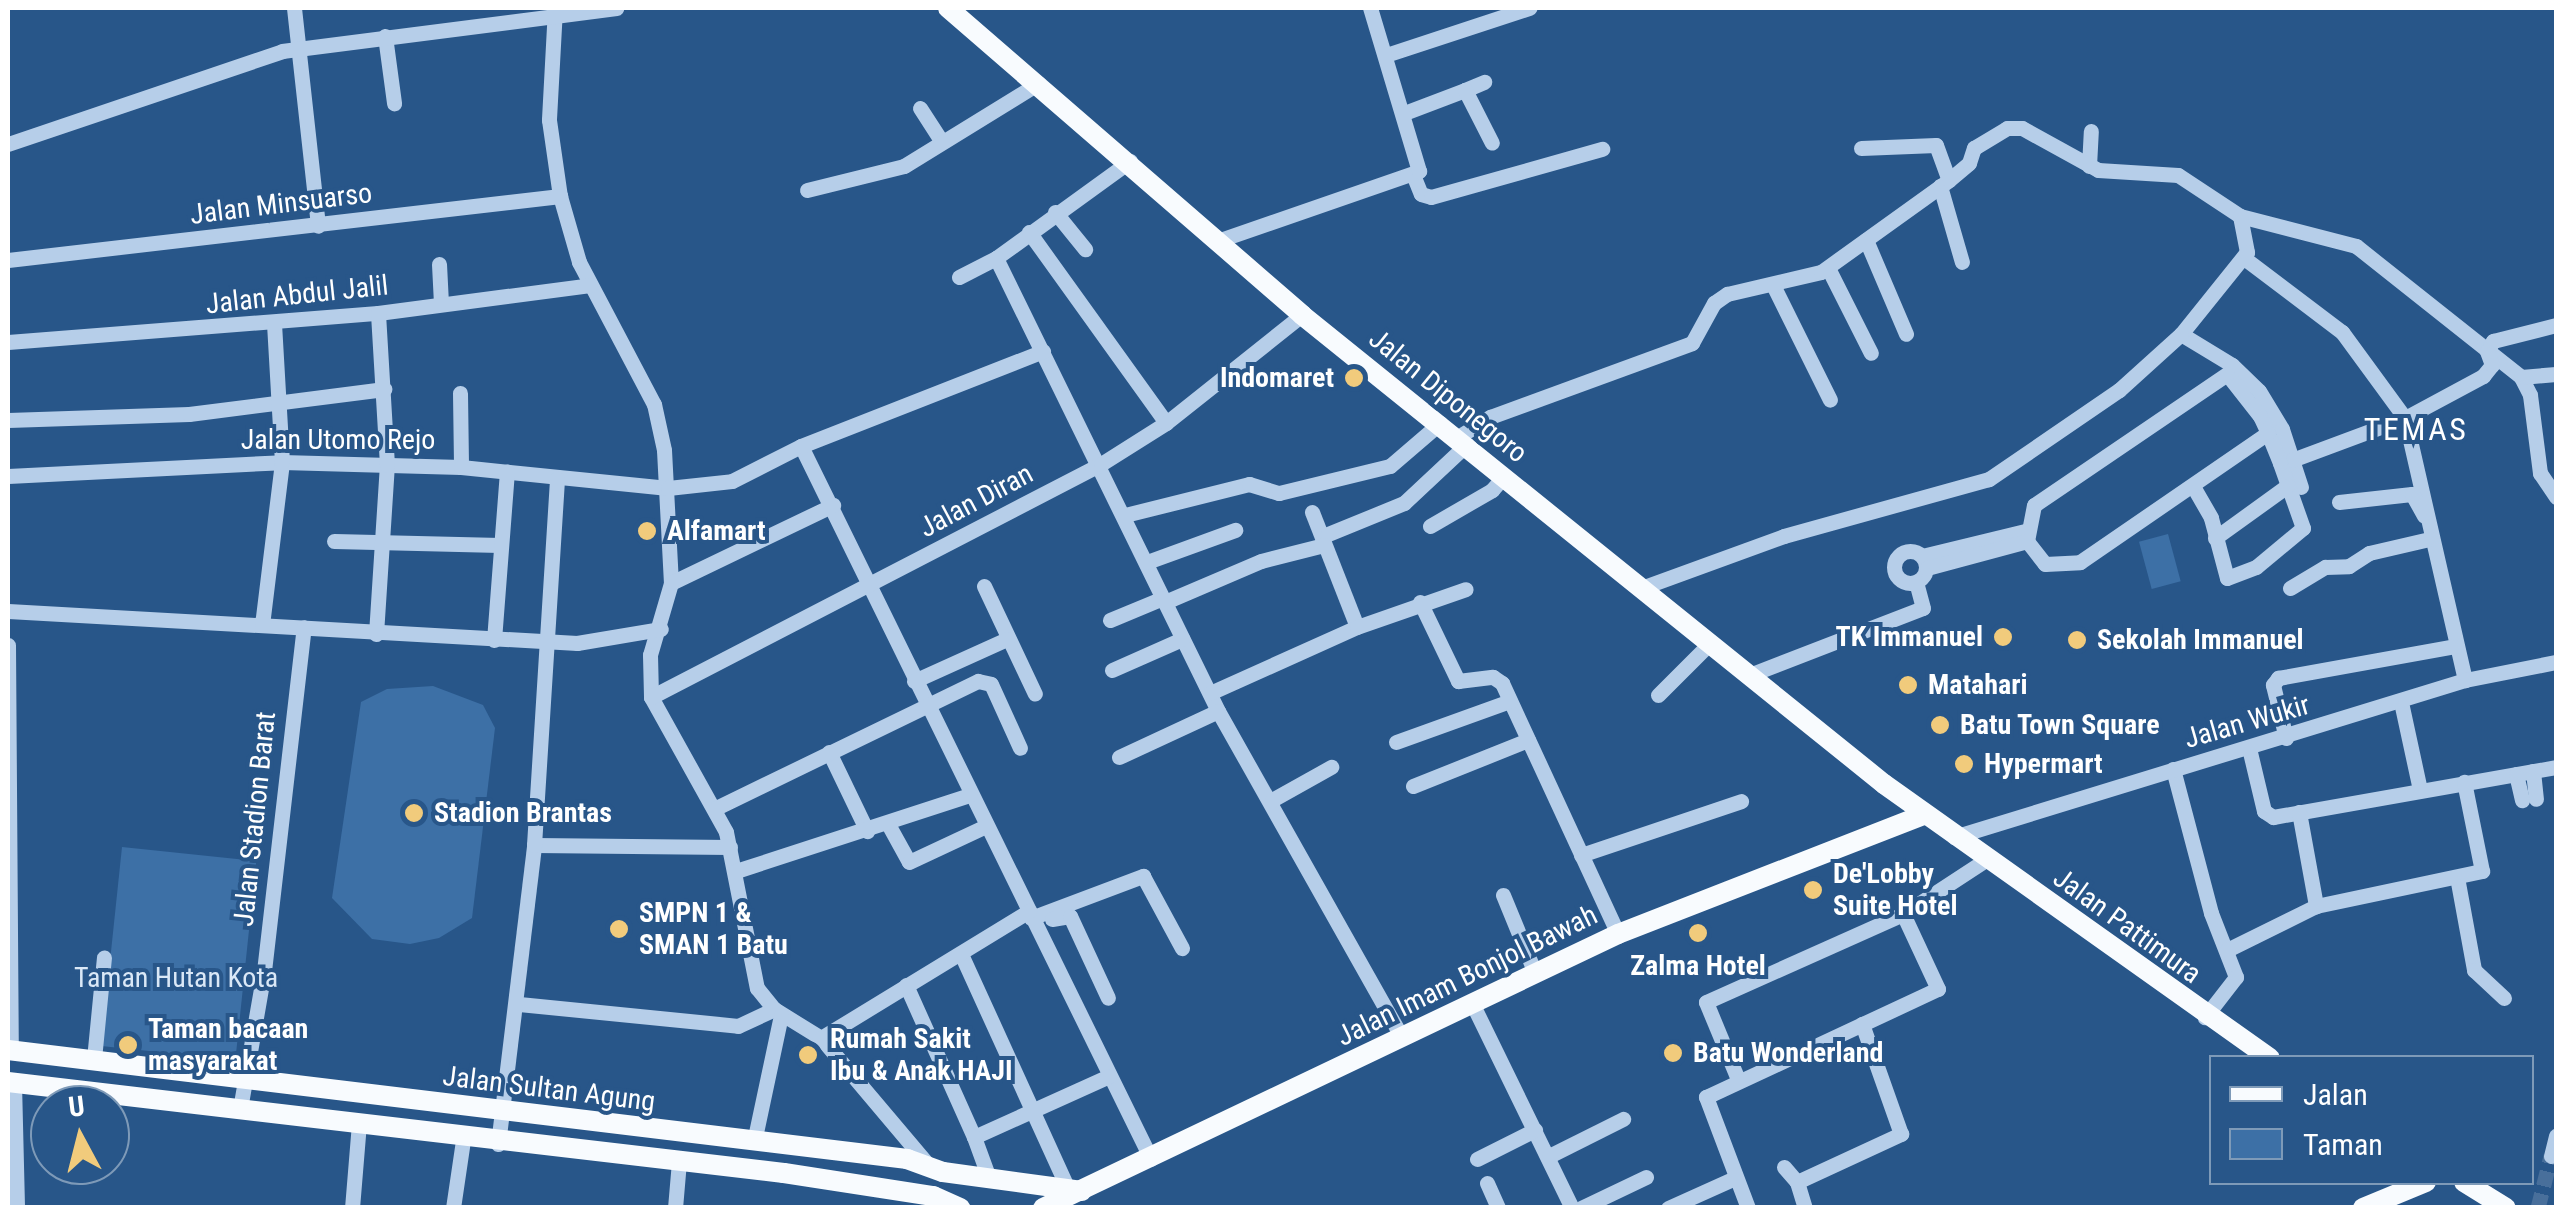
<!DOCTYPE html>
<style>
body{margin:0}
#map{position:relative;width:2564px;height:1215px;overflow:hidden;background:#285689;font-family:"Roboto Condensed",sans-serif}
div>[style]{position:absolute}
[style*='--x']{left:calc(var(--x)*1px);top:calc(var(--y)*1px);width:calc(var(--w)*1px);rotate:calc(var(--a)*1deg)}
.green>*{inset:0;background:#3d70a6;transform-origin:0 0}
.minor-tunnel>*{height:15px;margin-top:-7.5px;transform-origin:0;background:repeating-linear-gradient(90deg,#486f9b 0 15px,transparent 0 23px)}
.minor>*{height:15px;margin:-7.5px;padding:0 7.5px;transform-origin:7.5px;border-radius:7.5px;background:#b6cee9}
.minor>.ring{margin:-7.5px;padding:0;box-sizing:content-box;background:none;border:15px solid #b6cee9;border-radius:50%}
.major>*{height:20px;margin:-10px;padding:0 10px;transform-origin:10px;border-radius:10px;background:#f8fbfe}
.dots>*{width:28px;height:28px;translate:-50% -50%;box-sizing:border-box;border:5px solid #285689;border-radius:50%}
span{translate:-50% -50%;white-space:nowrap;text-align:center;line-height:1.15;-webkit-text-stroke:8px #285689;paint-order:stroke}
.street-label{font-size:28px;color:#fff}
.poi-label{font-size:28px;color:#fff;font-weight:700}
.right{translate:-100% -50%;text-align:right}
.left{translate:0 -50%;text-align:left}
.park-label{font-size:28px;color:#dae8f7}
.quarter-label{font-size:32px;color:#fff;letter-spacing:2.5px}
.frame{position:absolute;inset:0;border:10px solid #fff;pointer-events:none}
.legend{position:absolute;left:2209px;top:1055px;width:325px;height:130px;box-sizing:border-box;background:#285689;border:2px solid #7e9ab8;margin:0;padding:12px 18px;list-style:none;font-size:30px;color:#fff}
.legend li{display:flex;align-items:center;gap:20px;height:50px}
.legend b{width:50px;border:2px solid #7e9ab8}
.north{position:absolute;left:30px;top:1085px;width:100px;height:100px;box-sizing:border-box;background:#285689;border:2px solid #7e9ab8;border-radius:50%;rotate:353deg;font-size:28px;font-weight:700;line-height:40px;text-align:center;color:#fff}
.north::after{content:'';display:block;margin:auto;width:35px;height:45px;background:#f1cb7c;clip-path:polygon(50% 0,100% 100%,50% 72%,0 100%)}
</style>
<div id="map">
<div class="green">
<div style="left:2168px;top:534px;width:49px;height:30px;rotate:75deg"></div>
<div style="clip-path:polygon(433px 686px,483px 705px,495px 728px,472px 918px,439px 938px,410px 944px,372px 939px,332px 898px,361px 702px,387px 689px)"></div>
<div style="left:122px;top:847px;width:135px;height:200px;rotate:6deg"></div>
</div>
<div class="minor-tunnel">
<div style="--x:2538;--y:1208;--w:54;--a:-76"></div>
</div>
<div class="minor">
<div style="--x:294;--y:8;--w:219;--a:83.7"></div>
<div style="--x:555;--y:8;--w:112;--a:93.1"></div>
<div style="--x:549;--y:120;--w:77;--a:81.8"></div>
<div style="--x:560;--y:196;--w:69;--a:73.9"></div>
<div style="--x:579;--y:262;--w:161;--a:62.2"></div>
<div style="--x:654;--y:404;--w:47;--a:77.7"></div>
<div style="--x:664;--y:450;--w:133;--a:87"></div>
<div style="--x:671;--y:583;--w:75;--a:106.3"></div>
<div style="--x:650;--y:655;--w:42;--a:88.6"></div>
<div style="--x:651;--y:697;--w:154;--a:60.9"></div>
<div style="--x:726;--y:832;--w:159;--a:78.8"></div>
<div style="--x:757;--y:988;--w:27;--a:51"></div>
<div style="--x:774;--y:1009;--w:55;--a:31.7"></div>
<div style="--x:821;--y:1038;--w:167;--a:49.8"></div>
<div style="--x:385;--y:36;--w:68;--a:82.3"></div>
<div style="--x:1386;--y:55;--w:151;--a:-18.2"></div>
<div style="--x:1465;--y:90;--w:21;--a:-23"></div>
<div style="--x:920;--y:108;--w:40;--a:57.1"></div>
<div style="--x:1407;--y:112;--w:62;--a:-20.8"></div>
<div style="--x:1465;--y:90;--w:59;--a:63"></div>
<div style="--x:8;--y:144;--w:289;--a:-18.7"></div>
<div style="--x:282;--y:51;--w:337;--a:-7.3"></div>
<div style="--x:1861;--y:148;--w:75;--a:-2.3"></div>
<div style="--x:1936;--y:145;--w:37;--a:70"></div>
<div style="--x:1130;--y:161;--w:165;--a:144.1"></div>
<div style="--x:996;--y:258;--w:504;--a:63.89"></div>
<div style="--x:1218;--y:711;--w:375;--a:60.6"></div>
<div style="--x:2089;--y:166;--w:35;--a:-87"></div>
<div style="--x:1414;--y:177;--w:18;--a:68"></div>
<div style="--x:1421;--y:194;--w:10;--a:17"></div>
<div style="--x:1431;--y:197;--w:178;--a:-15.7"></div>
<div style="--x:1940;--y:186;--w:79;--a:73.9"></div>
<div style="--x:807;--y:190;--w:100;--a:-13.9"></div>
<div style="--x:904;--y:166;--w:158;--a:-31.6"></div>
<div style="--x:1055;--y:212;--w:48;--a:51"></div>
<div style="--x:2240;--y:216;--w:120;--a:14.5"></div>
<div style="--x:2356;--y:246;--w:211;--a:38.4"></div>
<div style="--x:2521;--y:377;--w:20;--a:63"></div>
<div style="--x:2530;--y:395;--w:79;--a:82.7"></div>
<div style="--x:2540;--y:473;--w:29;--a:56"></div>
<div style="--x:1029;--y:232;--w:235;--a:54.3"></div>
<div style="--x:1866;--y:240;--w:102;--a:66.9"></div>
<div style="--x:1217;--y:241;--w:214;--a:-19.1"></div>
<div style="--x:1419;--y:171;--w:170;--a:-106.7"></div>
<div style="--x:2244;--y:258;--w:123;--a:37.1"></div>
<div style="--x:2342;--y:332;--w:107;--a:53.8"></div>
<div style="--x:2405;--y:418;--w:269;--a:77.1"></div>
<div style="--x:8;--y:260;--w:556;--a:-6.61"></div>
<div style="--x:439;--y:264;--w:40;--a:87.1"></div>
<div style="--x:1828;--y:268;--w:95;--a:63.2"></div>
<div style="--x:959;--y:277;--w:42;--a:-27.2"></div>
<div style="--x:1773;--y:285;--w:128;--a:63.6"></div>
<div style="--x:2181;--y:334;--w:60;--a:31.3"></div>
<div style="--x:2232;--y:365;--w:37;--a:44"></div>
<div style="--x:2259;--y:391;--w:44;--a:58.8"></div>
<div style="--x:2282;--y:429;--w:61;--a:71.9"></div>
<div style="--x:8;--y:342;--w:371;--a:-4.5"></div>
<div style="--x:378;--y:313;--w:214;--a:-7.5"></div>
<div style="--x:2487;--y:351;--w:12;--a:-59"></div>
<div style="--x:2493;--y:341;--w:65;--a:-14.3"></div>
<div style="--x:2521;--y:377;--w:35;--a:-5"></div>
<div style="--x:460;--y:393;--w:74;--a:89.2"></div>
<div style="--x:8;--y:420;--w:181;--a:-1.9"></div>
<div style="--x:189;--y:414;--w:197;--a:-7.3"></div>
<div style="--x:1458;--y:437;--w:38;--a:-32"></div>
<div style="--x:1490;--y:417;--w:215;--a:-20.1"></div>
<div style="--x:1692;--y:343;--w:46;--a:-61.2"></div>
<div style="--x:1714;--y:303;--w:16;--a:-35"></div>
<div style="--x:1727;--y:294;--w:97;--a:-13.2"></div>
<div style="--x:1821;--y:272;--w:158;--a:-35.7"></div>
<div style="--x:1949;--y:180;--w:26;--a:-40"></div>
<div style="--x:1969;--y:163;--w:16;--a:-72"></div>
<div style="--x:1974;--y:148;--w:39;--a:-31"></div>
<div style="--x:2007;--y:128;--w:15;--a:0"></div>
<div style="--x:2022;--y:128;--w:87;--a:28.9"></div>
<div style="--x:2098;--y:170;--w:80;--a:3.6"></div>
<div style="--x:2178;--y:175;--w:74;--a:33.5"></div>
<div style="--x:2240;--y:216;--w:37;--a:79"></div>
<div style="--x:2247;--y:252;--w:105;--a:128.8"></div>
<div style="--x:2181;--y:334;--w:84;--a:137.9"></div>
<div style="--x:2119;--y:390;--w:158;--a:145.6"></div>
<div style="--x:1989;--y:479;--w:213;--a:164.5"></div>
<div style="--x:1784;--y:536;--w:149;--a:160"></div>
<div style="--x:801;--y:446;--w:794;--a:63.85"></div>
<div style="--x:2292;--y:460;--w:121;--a:-20.4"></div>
<div style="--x:2405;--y:418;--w:89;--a:-28.3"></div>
<div style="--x:2483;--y:376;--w:14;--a:-51"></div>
<div style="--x:2492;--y:365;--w:15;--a:-110"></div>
<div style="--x:8;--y:476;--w:274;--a:-2.9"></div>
<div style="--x:282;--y:462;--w:179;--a:1.6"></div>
<div style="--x:461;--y:467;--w:208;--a:5.8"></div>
<div style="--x:668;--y:488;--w:64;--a:-6.2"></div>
<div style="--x:732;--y:481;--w:77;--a:-26.9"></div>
<div style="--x:801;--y:446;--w:260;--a:-21.4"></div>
<div style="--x:2194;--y:488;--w:34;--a:60"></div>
<div style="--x:2211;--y:518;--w:62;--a:75.1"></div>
<div style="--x:2227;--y:578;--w:31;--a:-21"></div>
<div style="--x:2256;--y:567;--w:61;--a:-39.7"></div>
<div style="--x:2303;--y:528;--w:69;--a:-109.5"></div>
<div style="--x:2280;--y:463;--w:32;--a:-112"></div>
<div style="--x:2268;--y:433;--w:19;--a:-115"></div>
<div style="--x:2260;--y:416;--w:53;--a:-128.2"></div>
<div style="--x:2227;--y:374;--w:233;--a:145.8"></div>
<div style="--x:2034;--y:505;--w:37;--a:101"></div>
<div style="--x:2027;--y:541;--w:29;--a:52"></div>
<div style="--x:2045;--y:564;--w:35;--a:-3"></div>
<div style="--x:2080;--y:562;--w:228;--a:-34.5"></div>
<div style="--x:2339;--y:502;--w:73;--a:-6.3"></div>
<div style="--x:2412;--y:494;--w:25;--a:61"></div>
<div style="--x:1312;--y:512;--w:123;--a:68.6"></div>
<div style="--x:1125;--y:515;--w:128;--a:-14"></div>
<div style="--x:1249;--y:484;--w:31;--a:17"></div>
<div style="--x:1279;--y:493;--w:114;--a:-13.7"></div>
<div style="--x:1390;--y:466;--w:66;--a:-40.7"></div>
<div style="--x:1430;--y:526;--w:72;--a:-30.1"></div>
<div style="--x:1492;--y:490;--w:18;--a:-49"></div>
<div style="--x:1328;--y:534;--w:82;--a:-22.2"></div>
<div style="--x:1404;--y:503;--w:86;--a:-43.1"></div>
<div style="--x:2215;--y:538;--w:89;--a:-35.8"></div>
<div style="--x:334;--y:541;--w:166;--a:1.4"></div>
<div class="ring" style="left:1894px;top:551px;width:17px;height:17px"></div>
<div style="--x:1922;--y:556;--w:106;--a:-13.6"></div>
<div style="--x:1147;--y:562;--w:94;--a:-20"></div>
<div style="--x:1927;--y:568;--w:104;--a:-15.1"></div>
<div style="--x:671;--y:583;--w:180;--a:-25.7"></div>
<div style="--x:984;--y:586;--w:119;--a:64.7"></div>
<div style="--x:2290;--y:588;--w:41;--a:-31"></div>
<div style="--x:2325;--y:567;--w:24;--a:-2"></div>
<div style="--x:2349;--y:566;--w:24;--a:-33"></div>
<div style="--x:2369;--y:553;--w:62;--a:-13.1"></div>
<div style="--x:1165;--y:602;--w:104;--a:-23.1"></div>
<div style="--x:1261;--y:561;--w:65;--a:-14.3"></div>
<div style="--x:1420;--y:602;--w:88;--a:64.3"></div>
<div style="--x:1458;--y:681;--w:35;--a:-7"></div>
<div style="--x:1493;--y:677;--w:11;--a:34"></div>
<div style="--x:1502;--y:683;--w:277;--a:65.2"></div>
<div style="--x:8;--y:611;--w:570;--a:3.22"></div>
<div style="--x:577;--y:643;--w:85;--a:-9.5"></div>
<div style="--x:1110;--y:620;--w:57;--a:-22.5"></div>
<div style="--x:262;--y:625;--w:164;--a:-83"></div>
<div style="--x:282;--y:462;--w:139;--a:-93.3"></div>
<div style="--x:376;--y:634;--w:169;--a:-86.3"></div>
<div style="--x:387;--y:465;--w:152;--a:-93.4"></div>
<div style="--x:494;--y:640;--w:169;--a:-85.6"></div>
<div style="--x:8;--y:645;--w:405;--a:89.6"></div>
<div style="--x:1112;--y:670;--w:77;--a:-23.9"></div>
<div style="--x:1752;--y:674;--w:183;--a:-21.1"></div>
<div style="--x:1923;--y:608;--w:27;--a:-105"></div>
<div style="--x:914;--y:681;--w:102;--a:-24.3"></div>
<div style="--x:1210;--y:693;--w:161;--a:-24.2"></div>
<div style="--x:1357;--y:627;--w:115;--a:-19.2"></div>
<div style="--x:1658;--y:695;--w:75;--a:-45"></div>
<div style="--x:651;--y:697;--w:507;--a:-27.37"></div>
<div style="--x:1101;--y:464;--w:77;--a:-32.2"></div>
<div style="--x:1166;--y:423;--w:174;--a:-38.5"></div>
<div style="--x:2401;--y:702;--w:90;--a:77.8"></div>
<div style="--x:2286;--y:738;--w:55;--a:-103.8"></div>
<div style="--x:2273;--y:685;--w:9;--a:-54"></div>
<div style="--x:2278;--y:678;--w:181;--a:-10.2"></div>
<div style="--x:1396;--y:742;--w:121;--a:-19.8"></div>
<div style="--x:2249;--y:748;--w:65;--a:76.6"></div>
<div style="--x:2264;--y:811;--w:11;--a:34"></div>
<div style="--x:2273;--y:817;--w:287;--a:-10"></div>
<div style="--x:829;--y:752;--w:88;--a:64.3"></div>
<div style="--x:1119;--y:757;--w:109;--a:-24.9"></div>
<div style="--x:2173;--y:769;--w:149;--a:75.2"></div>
<div style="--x:2211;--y:913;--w:69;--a:68.7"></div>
<div style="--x:2236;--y:977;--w:51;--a:127.8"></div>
<div style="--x:2533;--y:771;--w:28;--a:84"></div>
<div style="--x:2516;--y:774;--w:27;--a:77"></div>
<div style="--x:1413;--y:786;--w:124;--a:-21.8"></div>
<div style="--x:1272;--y:800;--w:68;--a:-29.2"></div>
<div style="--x:716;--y:808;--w:291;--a:-25.9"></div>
<div style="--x:978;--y:681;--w:13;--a:13"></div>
<div style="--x:991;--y:684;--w:70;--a:65.6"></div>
<div style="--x:2299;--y:812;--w:96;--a:79.7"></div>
<div style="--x:888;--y:824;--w:43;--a:61.1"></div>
<div style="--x:909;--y:862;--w:85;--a:-25.1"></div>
<div style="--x:1954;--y:837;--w:535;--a:-17.08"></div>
<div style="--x:2465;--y:680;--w:93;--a:-11.2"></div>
<div style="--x:534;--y:845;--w:196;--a:0.6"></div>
<div style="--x:1581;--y:855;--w:169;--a:-18.6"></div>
<div style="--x:736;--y:871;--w:246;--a:-18"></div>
<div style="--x:2457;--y:877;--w:95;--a:79.6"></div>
<div style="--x:2474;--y:970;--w:41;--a:43"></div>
<div style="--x:1503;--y:895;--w:84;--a:67.7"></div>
<div style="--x:1031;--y:918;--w:120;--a:-20.6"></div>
<div style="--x:1143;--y:876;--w:82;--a:61.6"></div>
<div style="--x:1052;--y:919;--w:18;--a:-9"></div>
<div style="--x:1070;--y:916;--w:90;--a:65.1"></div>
<div style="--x:2227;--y:950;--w:99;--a:-26.3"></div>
<div style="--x:2316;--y:906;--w:170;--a:-11.9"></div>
<div style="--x:2482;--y:871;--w:91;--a:-101.4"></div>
<div style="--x:961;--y:954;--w:258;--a:65.5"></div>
<div style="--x:906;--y:985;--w:167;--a:65.9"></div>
<div style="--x:974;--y:1137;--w:148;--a:-24.3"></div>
<div style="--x:1472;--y:1003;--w:228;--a:64"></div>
<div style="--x:519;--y:1004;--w:220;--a:5.7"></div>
<div style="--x:738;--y:1026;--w:40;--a:-25"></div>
<div style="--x:821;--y:1038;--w:244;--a:-31.4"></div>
<div style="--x:94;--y:1059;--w:102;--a:-84.4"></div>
<div style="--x:1737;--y:1077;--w:81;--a:-112.5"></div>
<div style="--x:1706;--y:1002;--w:216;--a:-24.1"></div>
<div style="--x:1903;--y:914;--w:100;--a:-33.2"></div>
<div style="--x:14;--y:1083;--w:125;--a:88.6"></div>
<div style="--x:240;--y:1109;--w:140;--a:-80.1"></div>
<div style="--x:264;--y:971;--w:346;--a:-83.4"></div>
<div style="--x:974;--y:1137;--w:44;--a:69.9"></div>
<div style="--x:754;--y:1142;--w:130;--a:-78"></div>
<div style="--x:498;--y:1144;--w:301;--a:-83.1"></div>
<div style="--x:534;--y:845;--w:367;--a:-86.4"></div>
<div style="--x:1549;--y:1156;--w:83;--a:-26.6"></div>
<div style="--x:2551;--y:1156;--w:21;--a:-76"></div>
<div style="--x:1477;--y:1159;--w:65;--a:-26.6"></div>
<div style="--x:1784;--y:1167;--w:20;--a:49"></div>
<div style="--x:1797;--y:1182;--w:115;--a:-24.8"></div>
<div style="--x:1901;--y:1134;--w:117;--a:-109.5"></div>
<div style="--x:1797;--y:1182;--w:27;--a:73"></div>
<div style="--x:1487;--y:1183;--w:27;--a:66"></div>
<div style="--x:352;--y:1208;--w:85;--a:-85.3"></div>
<div style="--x:453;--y:1208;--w:69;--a:-81.6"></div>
<div style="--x:675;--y:1208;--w:47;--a:-85.1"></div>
<div style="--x:1581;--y:1208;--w:72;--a:-25.5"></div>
<div style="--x:1668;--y:1208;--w:73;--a:-24.1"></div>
<div style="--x:1748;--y:1208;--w:119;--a:-110.7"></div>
<div style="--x:1706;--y:1097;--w:256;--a:-25"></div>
<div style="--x:1938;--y:989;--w:83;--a:-115"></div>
</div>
<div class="major">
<div style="--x:948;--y:8;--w:469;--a:40.9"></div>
<div style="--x:1302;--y:315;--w:747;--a:38.86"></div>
<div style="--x:1884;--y:784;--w:473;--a:35.4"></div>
<div style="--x:8;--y:1050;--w:906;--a:6.91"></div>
<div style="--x:907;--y:1159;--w:38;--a:20"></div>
<div style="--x:943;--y:1172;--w:140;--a:7.8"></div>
<div style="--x:8;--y:1082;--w:781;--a:6.69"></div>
<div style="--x:784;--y:1173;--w:151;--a:8.8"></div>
<div style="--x:933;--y:1196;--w:30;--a:24"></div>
<div style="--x:2464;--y:1182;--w:49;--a:31.8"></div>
<div style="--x:1043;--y:1208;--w:637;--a:-25.48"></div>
<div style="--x:1618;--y:934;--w:328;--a:-21.3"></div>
<div style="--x:2363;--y:1208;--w:68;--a:-22.4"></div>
</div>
<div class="dots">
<div style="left:1354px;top:378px;background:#f1cb7c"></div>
<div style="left:647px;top:531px;background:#f1cb7c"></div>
<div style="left:2003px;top:637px;background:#f1cb7c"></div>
<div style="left:2077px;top:640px;background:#f1cb7c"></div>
<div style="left:1908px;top:685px;background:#f1cb7c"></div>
<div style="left:1940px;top:725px;background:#f1cb7c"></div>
<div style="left:1964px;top:764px;background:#f1cb7c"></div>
<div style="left:414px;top:813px;background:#f1cb7c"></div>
<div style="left:1813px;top:890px;background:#f1cb7c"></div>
<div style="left:619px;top:929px;background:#f1cb7c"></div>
<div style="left:1698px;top:933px;background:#f1cb7c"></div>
<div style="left:128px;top:1045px;background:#f1cb7c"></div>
<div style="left:1673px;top:1053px;background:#f1cb7c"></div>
<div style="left:808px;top:1055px;background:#f1cb7c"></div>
</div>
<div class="street-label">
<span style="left:281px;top:204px;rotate:-7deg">Jalan Minsuarso</span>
<span style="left:297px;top:295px;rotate:-6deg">Jalan Abdul Jalil</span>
<span style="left:1448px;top:396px;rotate:39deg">Jalan Diponegoro</span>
<span style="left:338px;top:440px">Jalan Utomo Rejo</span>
<span style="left:976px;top:501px;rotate:-28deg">Jalan Diran</span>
<span style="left:2247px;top:722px;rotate:-16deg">Jalan Wukir</span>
<span style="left:255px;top:819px;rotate:-84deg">Jalan Stadion Barat</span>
<span style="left:2127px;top:926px;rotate:36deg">Jalan Pattimura</span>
<span style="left:1467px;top:976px;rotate:-26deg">Jalan Imam Bonjol Bawah</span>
<span style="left:549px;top:1089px;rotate:7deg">Jalan Sultan Agung</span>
</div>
<div class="poi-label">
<span class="right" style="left:1334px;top:378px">Indomaret</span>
<span class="left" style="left:667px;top:531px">Alfamart</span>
<span class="right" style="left:1983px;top:637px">TK Immanuel</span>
<span class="left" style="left:2097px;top:640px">Sekolah Immanuel</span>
<span class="left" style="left:1928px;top:685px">Matahari</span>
<span class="left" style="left:1960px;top:725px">Batu Town Square</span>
<span class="left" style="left:1984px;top:764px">Hypermart</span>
<span class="left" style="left:434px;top:813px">Stadion Brantas</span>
<span class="left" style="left:1833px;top:890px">De'Lobby<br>Suite Hotel</span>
<span class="left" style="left:639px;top:929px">SMPN 1 &amp;<br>SMAN 1 Batu</span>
<span style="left:1698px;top:966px">Zalma Hotel</span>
<span class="left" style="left:148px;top:1045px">Taman bacaan<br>masyarakat</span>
<span class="left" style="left:830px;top:1055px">Rumah Sakit<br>Ibu &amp; Anak HAJI</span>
<span class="left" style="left:1693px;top:1053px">Batu Wonderland</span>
</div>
<div class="park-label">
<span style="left:176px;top:978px">Taman Hutan Kota</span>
</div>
<div class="quarter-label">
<span style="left:2416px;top:429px">TEMAS</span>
</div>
<div class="frame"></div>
<ul class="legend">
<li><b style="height:12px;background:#f8fbfe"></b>Jalan</li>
<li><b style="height:28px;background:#3d70a6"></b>Taman</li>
</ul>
<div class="north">U</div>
</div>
